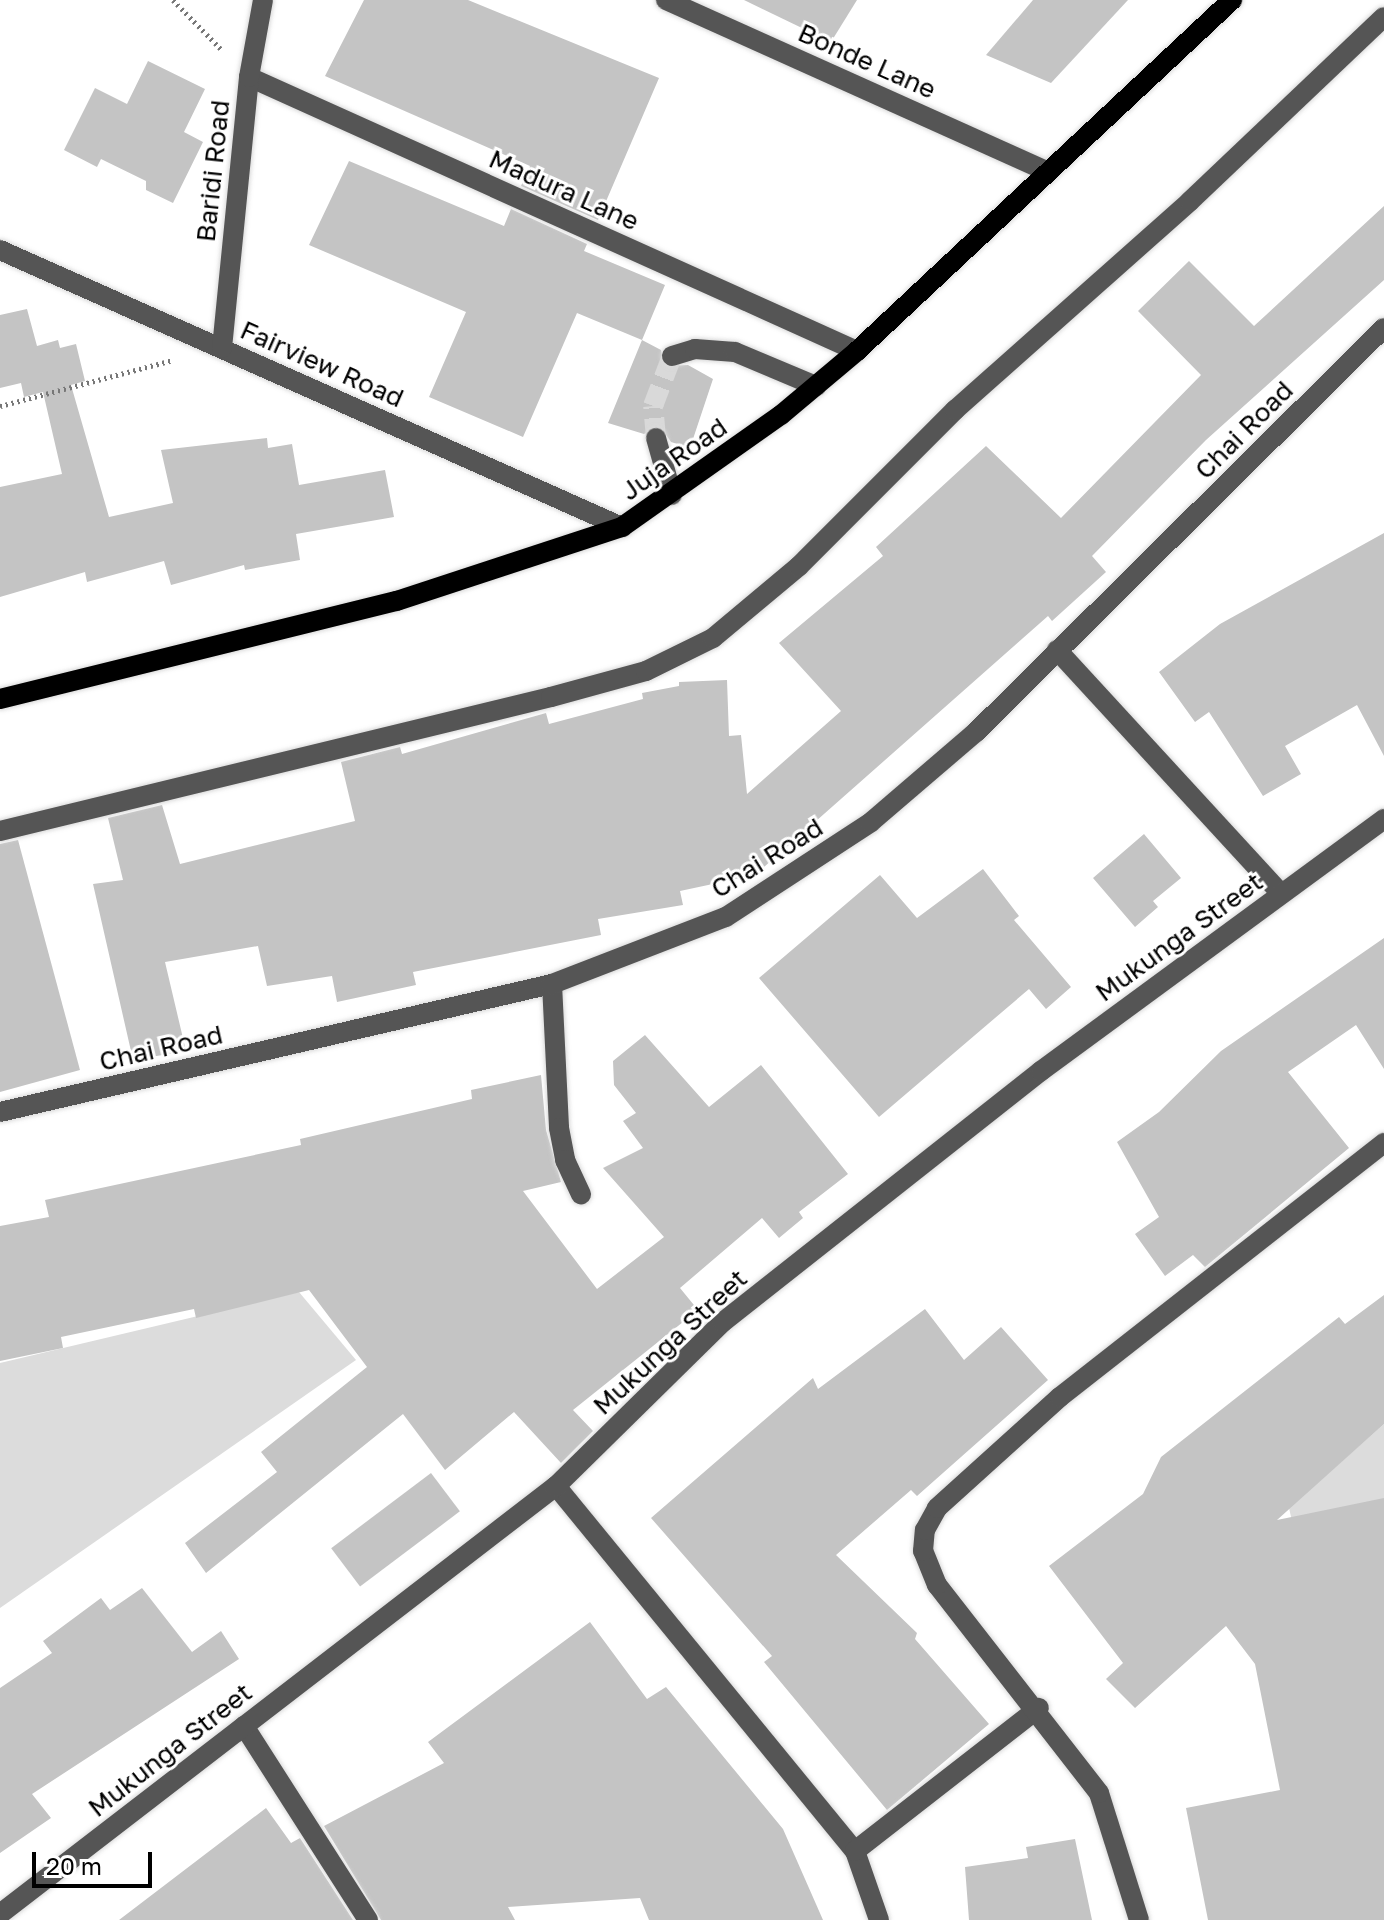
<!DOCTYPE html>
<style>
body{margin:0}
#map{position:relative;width:1384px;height:1920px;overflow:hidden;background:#fff;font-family:"Golos Text",sans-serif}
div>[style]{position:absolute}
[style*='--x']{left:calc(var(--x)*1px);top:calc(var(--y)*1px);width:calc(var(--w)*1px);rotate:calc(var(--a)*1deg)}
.green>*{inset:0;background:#dcdcdc}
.building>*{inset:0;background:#c4c4c4;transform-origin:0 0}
.minor-tunnel>*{height:20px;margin-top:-10px;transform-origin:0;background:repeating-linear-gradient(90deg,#d9d9d9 0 20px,transparent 0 30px)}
.path>*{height:5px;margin-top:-2.5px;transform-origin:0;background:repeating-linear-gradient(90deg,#777 0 2px,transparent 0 6px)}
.roads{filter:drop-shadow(0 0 2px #dbdbdb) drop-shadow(0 0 2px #dbdbdb)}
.minor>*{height:20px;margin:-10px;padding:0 10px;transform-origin:10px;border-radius:10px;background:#555}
.major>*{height:20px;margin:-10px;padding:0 10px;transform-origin:10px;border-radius:10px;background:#000}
span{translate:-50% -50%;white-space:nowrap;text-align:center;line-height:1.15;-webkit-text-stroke:6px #fff;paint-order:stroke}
.street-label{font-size:26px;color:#000}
.scale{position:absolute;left:32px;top:1852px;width:120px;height:36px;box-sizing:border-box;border:4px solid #000;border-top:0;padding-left:10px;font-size:24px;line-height:28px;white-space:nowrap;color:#000;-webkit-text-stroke:6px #fff;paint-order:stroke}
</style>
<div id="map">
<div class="green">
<div style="clip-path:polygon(299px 1292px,356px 1360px,0 1608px,0 1363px)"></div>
<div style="clip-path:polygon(1384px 1424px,1384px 1920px,1289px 1508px)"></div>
</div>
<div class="building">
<div style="clip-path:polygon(364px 0,468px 0,659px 78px,598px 220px,521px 186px,530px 166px,325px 76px)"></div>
<div style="clip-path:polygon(744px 0,857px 0,831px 42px)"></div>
<div style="clip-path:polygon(1033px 0,1128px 0,1051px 83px,986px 55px)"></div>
<div style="clip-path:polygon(148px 61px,205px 89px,184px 132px,203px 142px,173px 203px,146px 190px,146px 181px,101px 159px,97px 167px,64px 150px,95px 88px,127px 104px)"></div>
<div style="clip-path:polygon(349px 161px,504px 226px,511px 209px,587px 244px,584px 251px,665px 285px,642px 340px,577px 313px,523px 437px,429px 397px,466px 312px,309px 245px)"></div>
<div style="clip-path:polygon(1384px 206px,1384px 280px,1206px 440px,1092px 556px,1106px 572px,1052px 621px,1048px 616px,755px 875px,680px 891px,683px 905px,598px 919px,601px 935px,413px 972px,416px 985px,337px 1002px,332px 976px,267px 986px,258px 946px,165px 962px,186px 1051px,133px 1060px,93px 884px,123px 880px,108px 818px,162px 805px,180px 864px,355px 821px,341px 762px,400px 747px,402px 754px,546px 713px,549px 724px,643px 699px,642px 693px,679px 686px,679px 682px,727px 680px,729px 736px,741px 735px,747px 794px,841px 711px,779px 643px,883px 556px,876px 547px,986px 446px,1061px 518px,1201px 375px,1138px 311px,1189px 261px,1254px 326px)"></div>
<div style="clip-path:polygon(27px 309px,37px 346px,58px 340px,60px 348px,76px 344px,85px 381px,71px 385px,109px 517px,173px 503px,161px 450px,267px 438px,268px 448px,292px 444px,299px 485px,385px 470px,394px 517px,296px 534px,300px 560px,245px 570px,244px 565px,171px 585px,164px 561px,87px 582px,85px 572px,0 597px,0 487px,62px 474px,43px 392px,24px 397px,21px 383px,0 388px,0 315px)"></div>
<div style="clip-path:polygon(642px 340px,661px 350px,664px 366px,688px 365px,713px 379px,690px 448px,671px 442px,660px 426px,644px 434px,608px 423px)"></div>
<div style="clip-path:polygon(1384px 533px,1384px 756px,1357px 705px,1285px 746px,1301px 774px,1263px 796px,1209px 712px,1195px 722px,1159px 672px,1220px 624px)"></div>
<div style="clip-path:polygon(1144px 834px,1181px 878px,1153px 901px,1158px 907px,1135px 927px,1093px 878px)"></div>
<div style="clip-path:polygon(18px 840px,80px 1070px,0 1092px,0 844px)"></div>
<div style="clip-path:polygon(983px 869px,1019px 916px,1014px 920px,1071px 987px,1046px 1009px,1029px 989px,879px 1117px,759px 978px,880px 875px,917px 918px)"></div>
<div style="clip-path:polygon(1384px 938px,1384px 1069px,1356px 1025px,1288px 1072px,1349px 1148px,1205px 1267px,1193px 1255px,1165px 1276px,1135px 1234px,1159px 1217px,1117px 1142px,1159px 1112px,1221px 1051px)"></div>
<div style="clip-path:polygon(645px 1035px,709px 1107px,761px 1065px,848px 1174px,799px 1212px,803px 1218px,779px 1238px,762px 1218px,680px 1288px,698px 1310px,573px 1410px,593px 1431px,561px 1463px,514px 1412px,445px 1470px,403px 1414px,206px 1573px,185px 1543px,277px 1472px,261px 1452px,367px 1367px,309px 1290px,196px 1318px,194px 1309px,61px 1337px,63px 1348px,0 1361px,0 1226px,49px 1217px,45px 1200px,301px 1145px,300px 1139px,472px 1099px,471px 1090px,541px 1075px,546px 1130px,561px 1182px,523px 1191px,597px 1289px,664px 1237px,603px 1168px,643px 1148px,623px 1121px,636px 1113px,614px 1085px,613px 1061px)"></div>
<div style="clip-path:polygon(1384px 1295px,1384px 1424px,1277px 1520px,1384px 1498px,1384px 1920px,1208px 1920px,1186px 1808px,1280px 1790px,1255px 1664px,1226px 1626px,1135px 1708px,1106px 1679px,1123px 1663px,1049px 1566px,1143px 1494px,1161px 1457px,1339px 1317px,1345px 1324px)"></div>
<div style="clip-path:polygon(925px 1309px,964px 1360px,1001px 1327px,1048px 1380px,917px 1496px,911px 1490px,836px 1555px,917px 1633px,915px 1639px,989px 1724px,887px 1810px,764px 1662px,772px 1656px,651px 1518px,813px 1378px,818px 1389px)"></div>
<div style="left:431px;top:1473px;width:48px;height:125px;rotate:53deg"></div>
<div style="clip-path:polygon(142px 1588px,192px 1652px,221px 1631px,239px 1659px,32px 1794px,51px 1818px,0 1853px,0 1688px,52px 1653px,43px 1641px,101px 1598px,110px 1610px)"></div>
<div style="clip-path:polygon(590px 1622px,647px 1699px,666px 1687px,783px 1829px,823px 1920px,649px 1920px,640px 1898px,508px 1907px,515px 1920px,381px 1920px,324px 1826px,444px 1763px,428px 1742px)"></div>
<div style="clip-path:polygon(266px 1808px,291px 1843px,300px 1838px,353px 1920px,119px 1920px)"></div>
<div style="clip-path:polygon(1075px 1839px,1092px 1920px,969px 1920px,965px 1867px,1028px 1858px,1026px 1847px)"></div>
</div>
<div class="minor-tunnel">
<div style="--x:656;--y:438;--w:32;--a:-95"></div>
<div style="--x:653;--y:406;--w:53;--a:-69.2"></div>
</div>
<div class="path">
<div style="--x:173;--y:0;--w:71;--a:45.6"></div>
<div style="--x:0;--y:406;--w:179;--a:-14.9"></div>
</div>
<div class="roads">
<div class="minor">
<div style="--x:666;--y:0;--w:417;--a:24.2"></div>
<div style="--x:249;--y:77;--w:667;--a:24.26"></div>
<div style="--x:0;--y:250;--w:681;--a:24.01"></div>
<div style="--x:222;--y:348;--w:272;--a:-84.3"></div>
<div style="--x:249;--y:77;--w:78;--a:-79.7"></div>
<div style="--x:672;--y:356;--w:24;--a:-17"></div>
<div style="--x:695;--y:349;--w:40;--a:4.3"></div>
<div style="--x:735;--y:352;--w:88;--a:22.8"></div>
<div style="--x:656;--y:438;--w:59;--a:74.3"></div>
<div style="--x:1057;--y:650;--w:331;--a:47.4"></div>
<div style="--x:0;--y:831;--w:567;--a:-13.67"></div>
<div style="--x:551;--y:697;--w:98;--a:-15.3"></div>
<div style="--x:646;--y:671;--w:75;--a:-26.2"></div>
<div style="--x:713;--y:638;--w:112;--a:-39.9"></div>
<div style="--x:799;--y:566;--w:221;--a:-45"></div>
<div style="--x:955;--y:410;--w:314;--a:-41.6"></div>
<div style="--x:1190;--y:201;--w:267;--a:-43.5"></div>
<div style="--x:552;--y:984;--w:144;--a:87.2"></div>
<div style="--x:559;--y:1128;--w:33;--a:79"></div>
<div style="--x:565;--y:1160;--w:38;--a:65"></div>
<div style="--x:0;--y:1112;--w:567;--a:-13.06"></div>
<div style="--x:552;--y:984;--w:186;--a:-21.1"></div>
<div style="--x:726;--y:917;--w:173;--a:-33.2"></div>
<div style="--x:871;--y:822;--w:138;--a:-40.6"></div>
<div style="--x:976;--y:732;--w:574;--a:-44.72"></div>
<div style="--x:556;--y:1486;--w:472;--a:50.7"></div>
<div style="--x:855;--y:1851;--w:73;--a:70.8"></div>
<div style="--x:244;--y:1726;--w:230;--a:57.4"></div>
<div style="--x:855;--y:1851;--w:233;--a:-37.9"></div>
<div style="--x:0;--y:1914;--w:702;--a:-37.59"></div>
<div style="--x:556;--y:1486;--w:234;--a:-44.5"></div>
<div style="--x:723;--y:1322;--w:405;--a:-38.3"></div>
<div style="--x:1041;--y:1071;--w:426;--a:-36.3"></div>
<div style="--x:1139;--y:1920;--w:133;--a:-107.5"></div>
<div style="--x:1099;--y:1793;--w:264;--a:-127.9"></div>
<div style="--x:937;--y:1585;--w:37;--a:-112"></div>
<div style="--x:923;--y:1551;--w:21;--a:-85"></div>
<div style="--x:925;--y:1530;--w:25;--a:-61"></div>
<div style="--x:937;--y:1508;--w:166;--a:-42.1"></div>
<div style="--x:1060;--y:1397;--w:412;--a:-38.1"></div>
</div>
<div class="major">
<div style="--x:0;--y:699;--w:409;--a:-13.9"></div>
<div style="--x:397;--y:601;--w:237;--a:-18.2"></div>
<div style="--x:622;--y:527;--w:194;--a:-35.2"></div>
<div style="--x:781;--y:415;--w:99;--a:-40.1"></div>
<div style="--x:857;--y:351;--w:514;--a:-43.11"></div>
</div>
</div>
<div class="street-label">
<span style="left:867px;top:61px;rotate:24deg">Bonde Lane</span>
<span style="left:213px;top:171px;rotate:-84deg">Baridi Road</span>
<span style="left:564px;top:190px;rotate:24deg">Madura Lane</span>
<span style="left:322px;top:364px;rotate:24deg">Fairview Road</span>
<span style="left:1244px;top:430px;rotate:-45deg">Chai Road</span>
<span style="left:674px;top:459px;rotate:-35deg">Juja Road</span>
<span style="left:767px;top:858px;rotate:-32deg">Chai Road</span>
<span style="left:1179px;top:937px;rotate:-36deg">Mukunga Street</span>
<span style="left:161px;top:1048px;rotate:-13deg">Chai Road</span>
<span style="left:670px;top:1342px;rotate:-43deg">Mukunga Street</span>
<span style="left:170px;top:1750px;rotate:-38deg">Mukunga Street</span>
</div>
<div class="scale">20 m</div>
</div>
